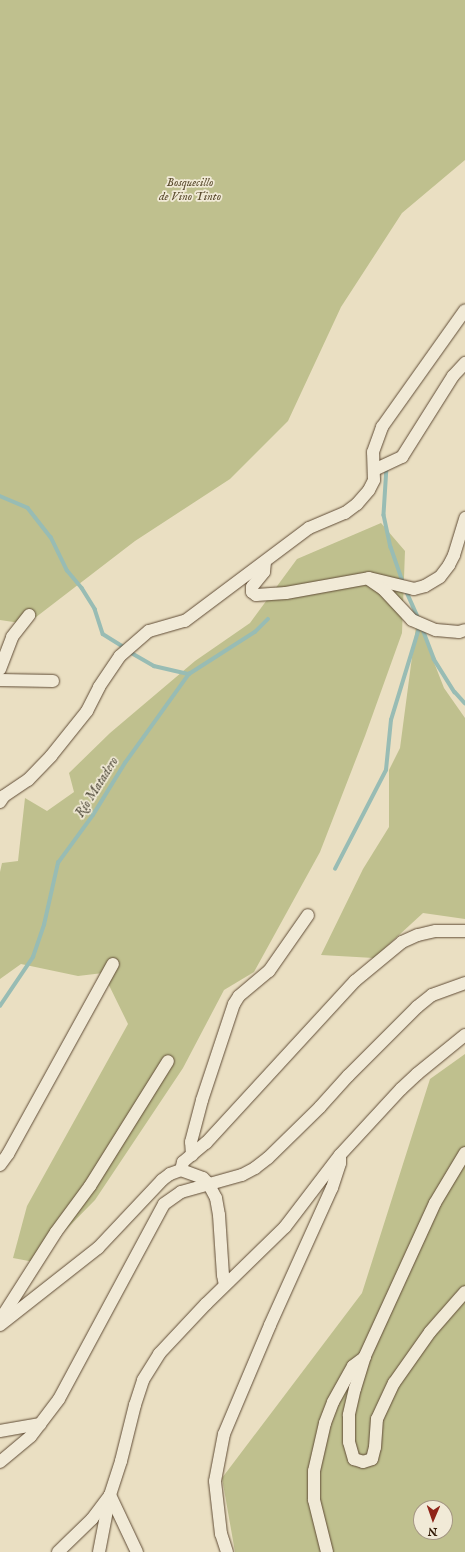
<!DOCTYPE html>
<meta charset="utf-8">
<style>
body{margin:0}
#map{position:relative;width:465px;height:1552px;overflow:hidden;background:#eadfc2;font-family:"IM FELL English",serif}
div>[style]{position:absolute}
[style*='--x']{left:calc(var(--x)*1px);top:calc(var(--y)*1px);width:calc(var(--w)*1px);rotate:calc(var(--a)*1deg)}
.green>*{inset:0;background:#bfc08e}
.stream>*{height:3.5px;margin:-1.75px;padding:0 1.75px;transform-origin:1.75px;border-radius:1.75px;background:#98bcb4}
.roads{filter:drop-shadow(0 0 1px #604c36) drop-shadow(0 0 1px #604c36)}
.street>*{height:12px;margin:-6px;padding:0 6px;transform-origin:6px;border-radius:6px;background:#f1ead7}
span{translate:-50% -50%;white-space:nowrap;text-align:center;line-height:1.15;-webkit-text-stroke:3.5px #f1ead7;paint-order:stroke}
.park-label{font-size:12px;color:#5c4d30;font-style:italic}
.water-label{font-size:13px;color:#514b3b;font-style:italic}
.north{position:absolute;left:413px;top:1500px;width:40px;height:40px;box-sizing:border-box;background:#f1ead7;border:1px solid #a59784;border-radius:50%;rotate:182deg;font-size:11px;font-weight:700;line-height:16px;text-align:center;color:#321b07}
.north::after{content:'';display:block;margin:auto;width:14px;height:18px;background:#8f2418;clip-path:polygon(50% 0,100% 100%,50% 72%,0 100%)}
</style>
<div id="map">
<div class="green">
<div style="clip-path:polygon(0 0,465px 0,465px 160px,402px 213px,341px 307px,288px 421px,230px 479px,135px 541px,27px 624px,0 620px)"></div>
<div style="clip-path:polygon(381px 523px,405px 551px,402px 633px,365px 736px,320px 852px,254px 972px,224px 990px,183px 1068px,95px 1200px,34px 1262px,13px 1258px,27px 1206px,128px 1024px,103px 973px,78px 976px,21px 964px,0 979px,0 872px,2px 863px,18px 861px,25px 798px,47px 811px,74px 792px,69px 773px,110px 733px,195px 661px,250px 623px,297px 559px)"></div>
<div style="clip-path:polygon(417px 619px,444px 688px,465px 718px,465px 919px,423px 913px,374px 958px,321px 955px,363px 869px,389px 827px,389px 770px,400px 748px)"></div>
<div style="clip-path:polygon(evenodd,465px 1054px,465px 1552px,235px 1552px,222px 1478px,362px 1293px,430px 1079px,465px 1054px,421px 1508px,445px 1508px,445px 1532px,421px 1532px,421px 1508px)"></div>
</div>
<div class="stream">
<div style="--x:387;--y:467;--w:48;--a:93.6"></div>
<div style="--x:384;--y:515;--w:33;--a:78"></div>
<div style="--x:391;--y:547;--w:39;--a:71"></div>
<div style="--x:0;--y:496;--w:30;--a:23"></div>
<div style="--x:28;--y:508;--w:37;--a:52"></div>
<div style="--x:51;--y:537;--w:37;--a:64"></div>
<div style="--x:67;--y:570;--w:23;--a:50"></div>
<div style="--x:82;--y:588;--w:25;--a:58"></div>
<div style="--x:95;--y:609;--w:26;--a:72"></div>
<div style="--x:103;--y:634;--w:26;--a:32"></div>
<div style="--x:406;--y:590;--w:32;--a:66"></div>
<div style="--x:422;--y:627;--w:34;--a:69"></div>
<div style="--x:434;--y:659;--w:39;--a:58"></div>
<div style="--x:455;--y:692;--w:15;--a:48"></div>
<div style="--x:130;--y:652;--w:28;--a:30"></div>
<div style="--x:154;--y:666;--w:36;--a:13"></div>
<div style="--x:335;--y:869;--w:111;--a:-62.7"></div>
<div style="--x:386;--y:770;--w:50;--a:-84.3"></div>
<div style="--x:391;--y:720;--w:99;--a:-73"></div>
<div style="--x:0;--y:1006;--w:59;--a:-56"></div>
<div style="--x:33;--y:957;--w:34;--a:-71"></div>
<div style="--x:44;--y:925;--w:64;--a:-77.3"></div>
<div style="--x:58;--y:863;--w:59;--a:-53.9"></div>
<div style="--x:93;--y:815;--w:61;--a:-58.4"></div>
<div style="--x:125;--y:763;--w:110;--a:-54.3"></div>
<div style="--x:189;--y:674;--w:78;--a:-32.5"></div>
<div style="--x:255;--y:632;--w:18;--a:-45"></div>
</div>
<div class="roads">
<div class="street">
<div style="--x:374;--y:470;--w:31;--a:-25"></div>
<div style="--x:402;--y:457;--w:96;--a:-57.8"></div>
<div style="--x:453;--y:376;--w:18;--a:-47"></div>
<div style="--x:265;--y:562;--w:10;--a:96"></div>
<div style="--x:264;--y:572;--w:19;--a:129"></div>
<div style="--x:252;--y:587;--w:5;--a:90"></div>
<div style="--x:252;--y:592;--w:5;--a:37"></div>
<div style="--x:256;--y:595;--w:30;--a:-4"></div>
<div style="--x:286;--y:593;--w:84;--a:-10.2"></div>
<div style="--x:369;--y:578;--w:46;--a:13.7"></div>
<div style="--x:414;--y:589;--w:11;--a:-15"></div>
<div style="--x:425;--y:586;--w:17;--a:-31"></div>
<div style="--x:440;--y:577;--w:15;--a:-53"></div>
<div style="--x:449;--y:565;--w:11;--a:-63"></div>
<div style="--x:454;--y:555;--w:39;--a:-73"></div>
<div style="--x:370;--y:580;--w:16;--a:35"></div>
<div style="--x:383;--y:589;--w:42;--a:46.9"></div>
<div style="--x:412;--y:620;--w:26;--a:23"></div>
<div style="--x:436;--y:630;--w:23;--a:5"></div>
<div style="--x:459;--y:632;--w:6;--a:-18"></div>
<div style="--x:0;--y:669;--w:34;--a:-69"></div>
<div style="--x:12;--y:637;--w:28;--a:-52"></div>
<div style="--x:0;--y:680;--w:53;--a:1.1"></div>
<div style="--x:0;--y:802;--w:7;--a:-56"></div>
<div style="--x:4;--y:796;--w:29;--a:-34"></div>
<div style="--x:28;--y:780;--w:33;--a:-46"></div>
<div style="--x:51;--y:756;--w:58;--a:-51.3"></div>
<div style="--x:87;--y:711;--w:27;--a:-63"></div>
<div style="--x:99;--y:687;--w:37;--a:-56"></div>
<div style="--x:120;--y:656;--w:38;--a:-41"></div>
<div style="--x:149;--y:631;--w:37;--a:-16"></div>
<div style="--x:185;--y:621;--w:155;--a:-36.9"></div>
<div style="--x:309;--y:528;--w:39;--a:-23"></div>
<div style="--x:345;--y:513;--w:15;--a:-37"></div>
<div style="--x:357;--y:504;--w:18;--a:-49"></div>
<div style="--x:369;--y:490;--w:11;--a:-63"></div>
<div style="--x:374;--y:480;--w:28;--a:-92"></div>
<div style="--x:373;--y:452;--w:27;--a:-70"></div>
<div style="--x:382;--y:427;--w:143;--a:-54.6"></div>
<div style="--x:465;--y:1153;--w:58;--a:121"></div>
<div style="--x:435;--y:1203;--w:168;--a:114.6"></div>
<div style="--x:365;--y:1356;--w:34;--a:107"></div>
<div style="--x:355;--y:1388;--w:28;--a:103"></div>
<div style="--x:349;--y:1415;--w:27;--a:90"></div>
<div style="--x:349;--y:1442;--w:18;--a:74"></div>
<div style="--x:354;--y:1459;--w:9;--a:18"></div>
<div style="--x:363;--y:1462;--w:9;--a:-18"></div>
<div style="--x:372;--y:1459;--w:12;--a:-76"></div>
<div style="--x:375;--y:1447;--w:28;--a:-86"></div>
<div style="--x:377;--y:1419;--w:40;--a:-65"></div>
<div style="--x:394;--y:1383;--w:62;--a:-54.8"></div>
<div style="--x:430;--y:1332;--w:53;--a:-48.8"></div>
<div style="--x:192;--y:1155;--w:13;--a:-94"></div>
<div style="--x:191;--y:1142;--w:43;--a:-75.3"></div>
<div style="--x:202;--y:1100;--w:101;--a:-71.6"></div>
<div style="--x:234;--y:1004;--w:9;--a:-58"></div>
<div style="--x:239;--y:996;--w:39;--a:-40"></div>
<div style="--x:269;--y:971;--w:68;--a:-55.1"></div>
<div style="--x:0;--y:1165;--w:14;--a:-54"></div>
<div style="--x:8;--y:1154;--w:217;--a:-61.1"></div>
<div style="--x:181;--y:1170;--w:8;--a:-76"></div>
<div style="--x:183;--y:1162;--w:30;--a:-40"></div>
<div style="--x:206;--y:1143;--w:220;--a:-47.4"></div>
<div style="--x:355;--y:981;--w:61;--a:-39.7"></div>
<div style="--x:402;--y:942;--w:17;--a:-24"></div>
<div style="--x:418;--y:935;--w:18;--a:-13"></div>
<div style="--x:436;--y:931;--w:29;--a:0"></div>
<div style="--x:0;--y:1320;--w:104;--a:-57.5"></div>
<div style="--x:56;--y:1232;--w:57;--a:-53.5"></div>
<div style="--x:90;--y:1186;--w:147;--a:-58"></div>
<div style="--x:0;--y:1325;--w:125;--a:-38.2"></div>
<div style="--x:98;--y:1248;--w:93;--a:-46.7"></div>
<div style="--x:162;--y:1180;--w:10;--a:-37"></div>
<div style="--x:170;--y:1174;--w:12;--a:-20"></div>
<div style="--x:181;--y:1170;--w:23;--a:20"></div>
<div style="--x:203;--y:1178;--w:7;--a:45"></div>
<div style="--x:208;--y:1183;--w:17;--a:62"></div>
<div style="--x:216;--y:1198;--w:17;--a:80"></div>
<div style="--x:219;--y:1215;--w:60;--a:86.2"></div>
<div style="--x:223;--y:1275;--w:10;--a:79"></div>
<div style="--x:0;--y:1431;--w:41;--a:-9.9"></div>
<div style="--x:0;--y:1462;--w:40;--a:-40"></div>
<div style="--x:31;--y:1436;--w:46;--a:-52.9"></div>
<div style="--x:59;--y:1399;--w:221;--a:-61.7"></div>
<div style="--x:164;--y:1204;--w:21;--a:-35"></div>
<div style="--x:181;--y:1192;--w:63;--a:-15.6"></div>
<div style="--x:242;--y:1175;--w:15;--a:-28"></div>
<div style="--x:255;--y:1168;--w:16;--a:-38"></div>
<div style="--x:268;--y:1158;--w:73;--a:-44.4"></div>
<div style="--x:320;--y:1107;--w:42;--a:-47.9"></div>
<div style="--x:348;--y:1076;--w:98;--a:-45"></div>
<div style="--x:417;--y:1007;--w:19;--a:-39"></div>
<div style="--x:432;--y:995;--w:35;--a:-20"></div>
<div style="--x:58;--y:1552;--w:47;--a:-44.1"></div>
<div style="--x:92;--y:1519;--w:30;--a:-53"></div>
<div style="--x:110;--y:1495;--w:63;--a:64.7"></div>
<div style="--x:99;--y:1552;--w:58;--a:-79.1"></div>
<div style="--x:110;--y:1495;--w:36;--a:-72"></div>
<div style="--x:121;--y:1461;--w:58;--a:-76"></div>
<div style="--x:135;--y:1405;--w:26;--a:-72"></div>
<div style="--x:143;--y:1380;--w:31;--a:-58"></div>
<div style="--x:159;--y:1354;--w:69;--a:-46.8"></div>
<div style="--x:206;--y:1304;--w:110;--a:-44.3"></div>
<div style="--x:285;--y:1227;--w:91;--a:-52.6"></div>
<div style="--x:340;--y:1155;--w:90;--a:-47.3"></div>
<div style="--x:401;--y:1089;--w:22;--a:-43"></div>
<div style="--x:417;--y:1074;--w:62;--a:-39.1"></div>
<div style="--x:227;--y:1552;--w:19;--a:-108"></div>
<div style="--x:221;--y:1534;--w:53;--a:-96.5"></div>
<div style="--x:215;--y:1481;--w:48;--a:-79.2"></div>
<div style="--x:224;--y:1434;--w:118;--a:-67.1"></div>
<div style="--x:270;--y:1325;--w:150;--a:-65.7"></div>
<div style="--x:332;--y:1188;--w:26;--a:-72"></div>
<div style="--x:340;--y:1163;--w:7;--a:-90"></div>
<div style="--x:327;--y:1552;--w:54;--a:-104"></div>
<div style="--x:314;--y:1500;--w:29;--a:-90"></div>
<div style="--x:314;--y:1471;--w:49;--a:-77.1"></div>
<div style="--x:325;--y:1423;--w:22;--a:-69"></div>
<div style="--x:333;--y:1402;--w:41;--a:-60.9"></div>
<div style="--x:353;--y:1366;--w:15;--a:-37"></div>
</div>
</div>
<div class="park-label">
<span style="left:190px;top:190px">Bosquecillo<br>de Vino Tinto</span>
</div>
<div class="water-label">
<span style="left:98px;top:788px;rotate:-58deg">Río Matadero</span>
</div>
<div class="north">N</div>
</div>
